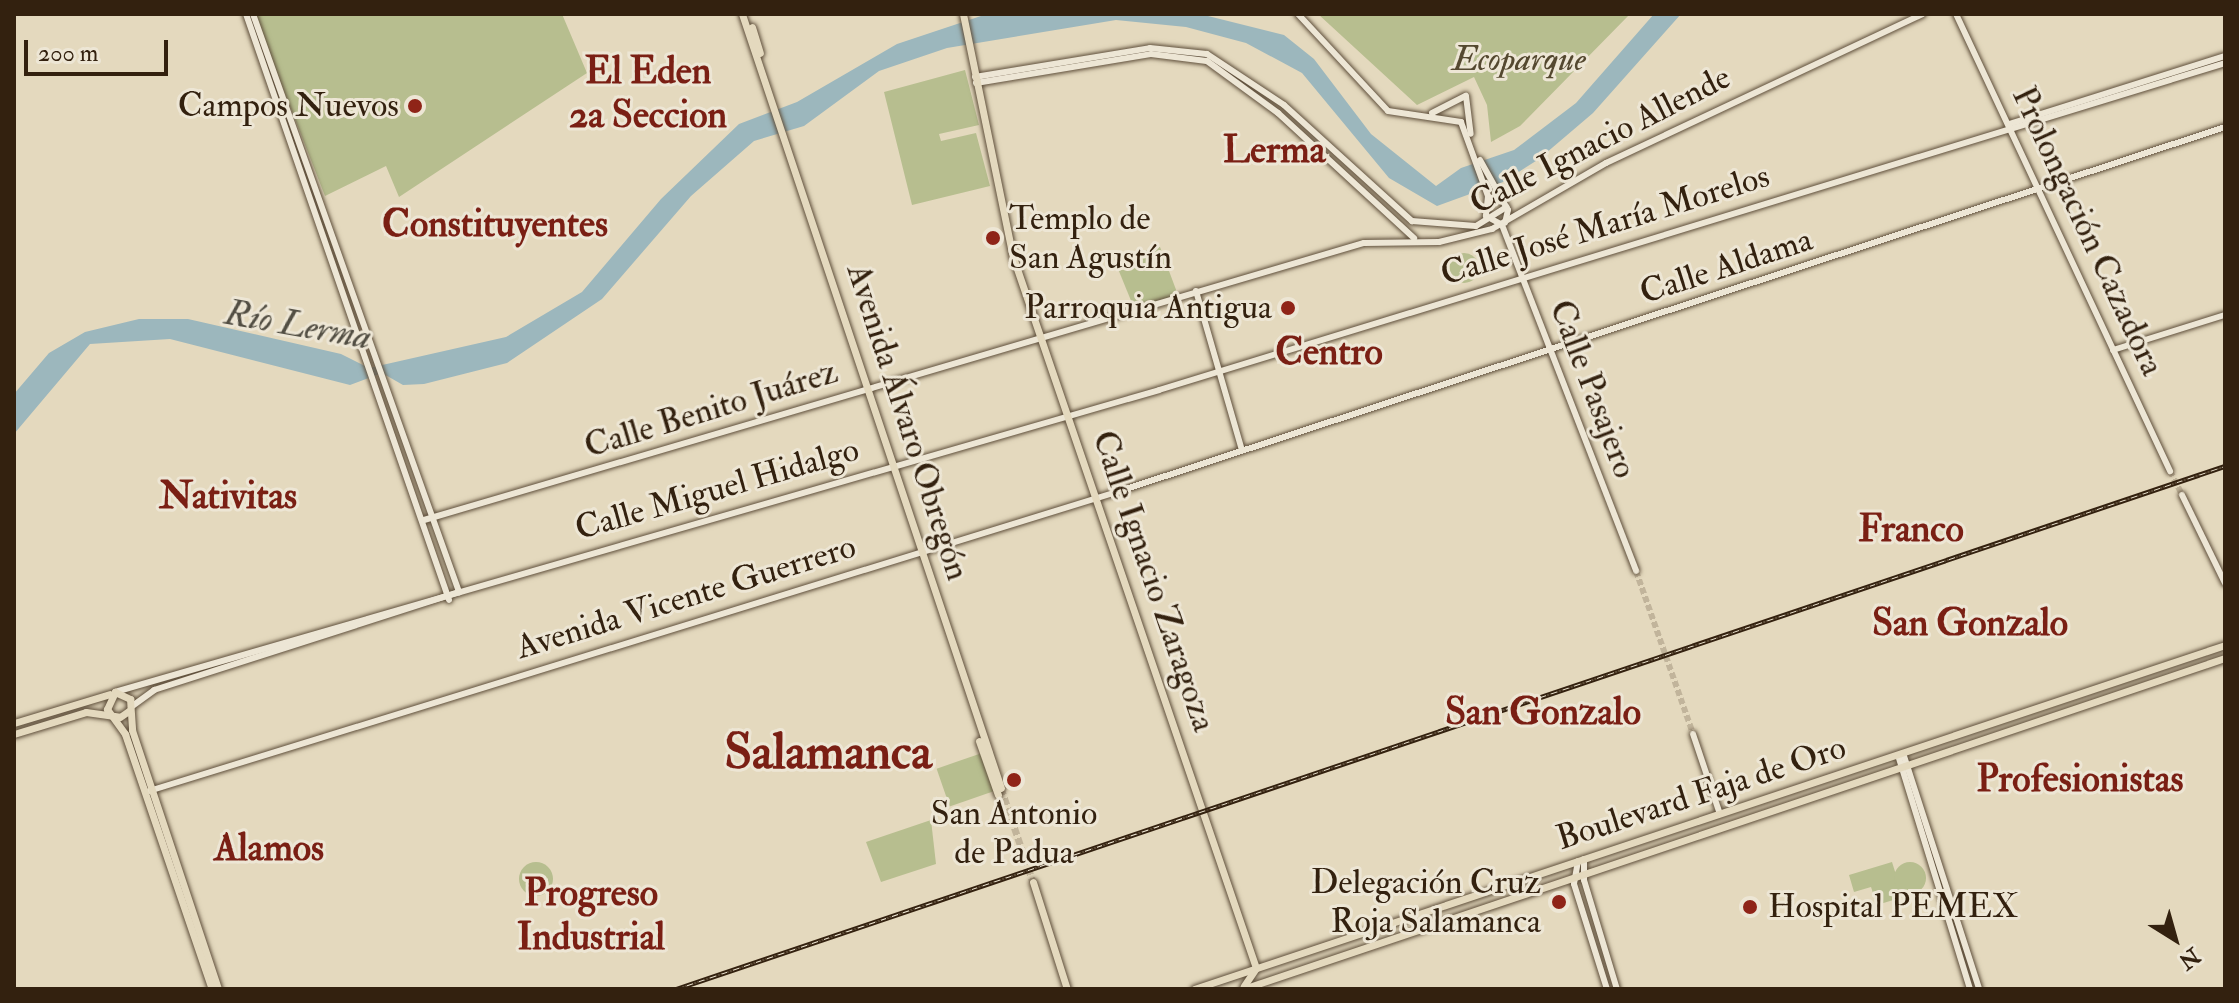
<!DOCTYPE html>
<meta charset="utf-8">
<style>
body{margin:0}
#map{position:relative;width:2239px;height:1003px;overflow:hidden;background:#e4d9be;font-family:"IM FELL Double Pica",serif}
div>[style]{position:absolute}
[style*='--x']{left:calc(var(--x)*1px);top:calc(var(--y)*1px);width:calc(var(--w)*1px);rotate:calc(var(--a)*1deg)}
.green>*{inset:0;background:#b7be8f;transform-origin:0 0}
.round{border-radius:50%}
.water>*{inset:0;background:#9cb7bd}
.minor-tunnel>*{height:6px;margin-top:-3px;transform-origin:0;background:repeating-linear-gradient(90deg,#c1b49b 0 6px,transparent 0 9px)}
.major-tunnel>*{height:7px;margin-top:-3.5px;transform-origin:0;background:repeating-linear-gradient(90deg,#c1b49b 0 7px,transparent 0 10.5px)}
.roads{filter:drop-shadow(0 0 2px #5f4f3b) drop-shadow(0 0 2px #5f4f3b)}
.minor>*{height:6px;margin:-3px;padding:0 3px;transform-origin:3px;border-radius:3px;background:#ede6d5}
.major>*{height:7px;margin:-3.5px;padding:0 3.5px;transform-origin:3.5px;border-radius:3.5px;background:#e4d9be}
.rail>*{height:5px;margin-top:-2.5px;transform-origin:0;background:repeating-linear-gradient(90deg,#ede6d5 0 6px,#33210f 0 12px);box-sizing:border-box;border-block:2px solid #33210f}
.dots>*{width:22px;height:22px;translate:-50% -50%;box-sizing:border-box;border:4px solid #ede6d5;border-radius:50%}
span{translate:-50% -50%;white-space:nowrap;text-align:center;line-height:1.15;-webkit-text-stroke:6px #ede6d5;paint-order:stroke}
.park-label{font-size:34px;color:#54482f;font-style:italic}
.poi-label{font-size:34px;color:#33210f}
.right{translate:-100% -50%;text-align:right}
.left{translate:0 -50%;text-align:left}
.street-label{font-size:34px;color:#33210f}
.water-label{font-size:36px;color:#524e43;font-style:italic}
.quarter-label{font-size:38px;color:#7a1f14;font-weight:700}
.town-label{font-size:50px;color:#7a1f14;font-weight:700}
.frame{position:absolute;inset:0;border:16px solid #33210f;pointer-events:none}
.north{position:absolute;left:2135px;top:899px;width:80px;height:80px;-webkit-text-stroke:6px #ede6d5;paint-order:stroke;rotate:143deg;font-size:22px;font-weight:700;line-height:32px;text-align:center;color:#33210f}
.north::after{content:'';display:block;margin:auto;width:28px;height:36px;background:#33210f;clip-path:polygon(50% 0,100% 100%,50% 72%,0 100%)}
.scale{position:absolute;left:24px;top:40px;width:144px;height:36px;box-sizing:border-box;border:4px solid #33210f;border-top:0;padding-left:10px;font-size:24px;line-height:28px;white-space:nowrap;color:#33210f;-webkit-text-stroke:6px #ede6d5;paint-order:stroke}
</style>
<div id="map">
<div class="green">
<div style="clip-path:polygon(254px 14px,562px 14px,587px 73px,399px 197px,386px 166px,325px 196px)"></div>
<div style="clip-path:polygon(1318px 14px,1630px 14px,1520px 126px,1491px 142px,1487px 105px,1474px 77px,1417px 105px)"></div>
<div style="clip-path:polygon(965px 70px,979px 125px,939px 134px,941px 141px,976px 133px,990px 186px,912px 205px,884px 92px)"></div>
<div style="clip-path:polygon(1160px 247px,1178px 295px,1134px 308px,1114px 259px)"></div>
<div class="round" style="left:1449px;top:253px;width:30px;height:30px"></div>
<div style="left:982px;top:753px;width:40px;height:48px;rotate:71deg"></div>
<div style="clip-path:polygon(931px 820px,936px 864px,881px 882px,866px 842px)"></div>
<div style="clip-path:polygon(1892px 862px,1903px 897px,1877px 905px,1871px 887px,1854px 892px,1849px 875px)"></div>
<div class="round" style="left:519px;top:862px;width:34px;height:34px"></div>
<div class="round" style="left:1894px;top:862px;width:32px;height:32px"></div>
</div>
<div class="water">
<div style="clip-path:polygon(987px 14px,1200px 14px,1284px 35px,1314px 59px,1371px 134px,1436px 186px,1461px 168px,1514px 150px,1576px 103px,1654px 14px,1681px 14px,1593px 113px,1539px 159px,1503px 182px,1437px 206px,1389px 178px,1302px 73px,1246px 43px,1186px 27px,1116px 20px,947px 48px,879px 71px,804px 126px,754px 141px,691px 196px,602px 299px,507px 363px,424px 384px,403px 385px,382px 373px,350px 385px,170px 339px,90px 344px,14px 434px,14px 394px,49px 353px,85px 332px,139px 319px,188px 319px,341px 354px,369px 368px,506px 337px,582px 292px,661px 199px,739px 124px,797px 102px,897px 44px)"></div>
</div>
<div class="minor-tunnel">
<div style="--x:2170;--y:471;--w:27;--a:63"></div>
<div style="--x:1636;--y:571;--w:173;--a:70.7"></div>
</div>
<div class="major-tunnel">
<div style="--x:1001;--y:788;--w:99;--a:71.2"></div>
</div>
<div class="roads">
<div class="minor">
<div style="--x:246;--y:14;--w:620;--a:70.89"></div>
<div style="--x:253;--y:14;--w:614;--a:70.38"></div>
<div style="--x:1298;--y:14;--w:132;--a:47.1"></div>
<div style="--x:1388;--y:111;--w:74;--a:8.6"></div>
<div style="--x:1461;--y:122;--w:79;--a:70"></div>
<div style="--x:1488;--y:196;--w:20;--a:96"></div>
<div style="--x:1486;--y:216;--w:18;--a:29"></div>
<div style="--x:1956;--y:14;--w:505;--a:64.91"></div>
<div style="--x:975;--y:77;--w:177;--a:-9.4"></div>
<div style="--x:1150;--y:48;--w:57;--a:6"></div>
<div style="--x:1207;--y:54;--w:92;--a:33.5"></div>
<div style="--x:1284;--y:105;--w:173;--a:42.2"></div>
<div style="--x:1412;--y:221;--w:64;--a:4.5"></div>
<div style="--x:1476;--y:226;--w:36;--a:-32"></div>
<div style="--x:976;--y:83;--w:177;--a:-9.4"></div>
<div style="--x:1151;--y:54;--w:56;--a:7.1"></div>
<div style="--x:1207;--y:61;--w:88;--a:36.2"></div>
<div style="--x:1278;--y:113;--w:185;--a:42.6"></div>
<div style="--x:1432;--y:113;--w:38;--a:-27"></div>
<div style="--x:1466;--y:96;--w:38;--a:83"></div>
<div style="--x:2009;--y:124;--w:226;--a:-17.5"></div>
<div style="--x:1480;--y:160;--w:57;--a:60.8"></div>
<div style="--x:1508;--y:210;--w:13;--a:103"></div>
<div style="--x:1502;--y:225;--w:371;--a:68.8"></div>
<div style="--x:1196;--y:291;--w:166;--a:73.9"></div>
<div style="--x:2113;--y:350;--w:117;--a:-17.4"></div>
<div style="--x:2182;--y:495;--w:98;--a:64"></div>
<div style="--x:424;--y:520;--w:980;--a:-16.42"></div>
<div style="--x:1364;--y:243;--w:75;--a:-0.8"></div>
<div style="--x:1439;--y:242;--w:55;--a:-13.8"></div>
<div style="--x:1492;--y:229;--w:132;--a:-30.1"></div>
<div style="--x:1606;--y:163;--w:350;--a:-25.2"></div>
<div style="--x:115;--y:692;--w:1087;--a:-16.13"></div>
<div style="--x:1159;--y:390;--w:1115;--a:-17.05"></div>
<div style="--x:131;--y:707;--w:29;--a:-36"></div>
<div style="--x:154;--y:690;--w:320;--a:-17.8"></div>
<div style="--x:1693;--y:734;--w:84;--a:71.4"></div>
<div style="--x:1903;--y:753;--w:248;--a:72.1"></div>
<div style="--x:1898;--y:755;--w:245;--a:72.9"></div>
<div style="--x:149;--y:791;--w:1016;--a:-17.17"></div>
<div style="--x:1120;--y:491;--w:1163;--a:-18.23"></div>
<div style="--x:1584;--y:859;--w:21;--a:90"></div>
<div style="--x:1584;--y:880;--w:114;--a:73.2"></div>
<div style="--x:1578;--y:861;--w:23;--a:100"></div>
<div style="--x:1574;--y:884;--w:110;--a:72.6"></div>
</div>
<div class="major">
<div style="--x:742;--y:14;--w:816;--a:71.5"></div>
<div style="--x:963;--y:14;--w:248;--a:78.4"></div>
<div style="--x:1013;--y:257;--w:751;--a:71.13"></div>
<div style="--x:1256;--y:968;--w:22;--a:124"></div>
<div style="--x:752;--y:27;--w:27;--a:73"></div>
<div style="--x:115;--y:692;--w:19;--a:115"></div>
<div style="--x:107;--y:709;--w:31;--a:54"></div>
<div style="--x:125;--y:734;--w:269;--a:71.2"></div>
<div style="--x:115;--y:692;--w:17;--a:25"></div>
<div style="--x:130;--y:699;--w:31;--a:86"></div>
<div style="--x:132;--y:730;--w:273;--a:71.6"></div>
<div style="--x:14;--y:723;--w:100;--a:-16.8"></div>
<div style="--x:14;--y:734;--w:75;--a:-17"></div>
<div style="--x:86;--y:712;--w:34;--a:8"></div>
<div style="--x:120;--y:717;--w:12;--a:-35"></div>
<div style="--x:979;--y:741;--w:57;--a:70.6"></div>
<div style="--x:1033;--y:882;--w:112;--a:72.4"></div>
<div style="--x:1194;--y:989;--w:1087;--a:-18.45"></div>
<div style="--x:1243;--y:989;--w:1036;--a:-18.63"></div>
</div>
</div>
<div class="rail">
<div style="--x:676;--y:989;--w:1635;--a:-18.66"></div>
</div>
<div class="dots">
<div style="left:415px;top:106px;background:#8f2418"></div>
<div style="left:993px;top:238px;background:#8f2418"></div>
<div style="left:1288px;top:308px;background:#8f2418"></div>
<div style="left:1014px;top:780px;background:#8f2418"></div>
<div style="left:1559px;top:902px;background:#8f2418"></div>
<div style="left:1750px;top:907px;background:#8f2418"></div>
</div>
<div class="park-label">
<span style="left:1519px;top:60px">Ecoparque</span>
</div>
<div class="poi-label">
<span class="right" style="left:399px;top:106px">Campos Nuevos</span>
<span class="left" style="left:1009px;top:238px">Templo de<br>San Agustín</span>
<span class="right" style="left:1272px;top:308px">Parroquia Antigua</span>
<span style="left:1014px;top:833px">San Antonio<br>de Padua</span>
<span class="right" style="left:1541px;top:902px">Delegación Cruz<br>Roja Salamanca</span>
<span class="left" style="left:1768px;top:907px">Hospital PEMEX</span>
</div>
<div class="street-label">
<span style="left:1600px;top:140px;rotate:-27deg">Calle Ignacio Allende</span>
<span style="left:1605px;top:225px;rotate:-17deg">Calle José María Morelos</span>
<span style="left:2088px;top:231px;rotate:65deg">Prolongación Cazadora</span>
<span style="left:1726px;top:266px;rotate:-18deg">Calle Aldama</span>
<span style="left:1593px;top:389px;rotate:69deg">Calle Pasajero</span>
<span style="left:711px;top:409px;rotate:-17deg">Calle Benito Juárez</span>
<span style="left:908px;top:422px;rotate:72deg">Avenida Álvaro Obregón</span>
<span style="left:717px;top:489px;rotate:-16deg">Calle Miguel Hidalgo</span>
<span style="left:1154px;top:581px;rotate:71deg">Calle Ignacio Zaragoza</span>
<span style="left:686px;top:597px;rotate:-17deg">Avenida Vicente Guerrero</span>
<span style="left:1701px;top:793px;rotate:-18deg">Boulevard Faja de Oro</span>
</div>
<div class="water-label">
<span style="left:298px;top:325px;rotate:10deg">Río Lerma</span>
</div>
<div class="quarter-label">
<span style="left:648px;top:94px">El Eden<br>2a Seccion</span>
<span style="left:1274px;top:151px">Lerma</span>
<span style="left:495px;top:225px">Constituyentes</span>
<span style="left:1329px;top:353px">Centro</span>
<span style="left:228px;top:497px">Nativitas</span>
<span style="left:1911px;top:530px">Franco</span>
<span style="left:1970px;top:624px">San Gonzalo</span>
<span style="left:1543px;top:713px">San Gonzalo</span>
<span style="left:2080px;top:780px">Profesionistas</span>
<span style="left:269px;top:849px">Alamos</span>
<span style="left:591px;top:916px">Progreso<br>Industrial</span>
</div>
<div class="town-label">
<span style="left:828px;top:753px">Salamanca</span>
</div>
<div class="frame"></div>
<div class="north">N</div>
<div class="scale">200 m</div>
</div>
